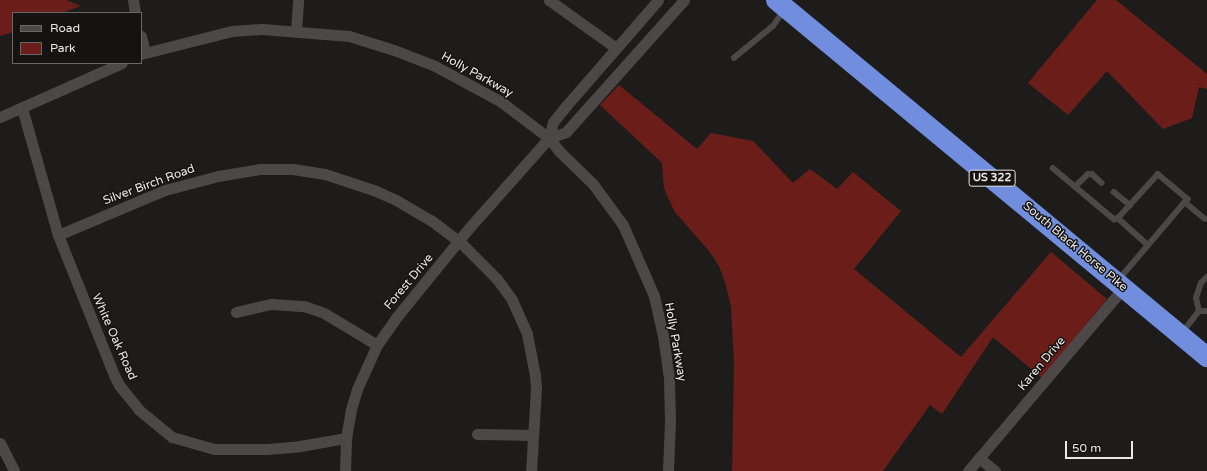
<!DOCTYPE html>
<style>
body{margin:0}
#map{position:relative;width:1207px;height:471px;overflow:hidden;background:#1e1c1b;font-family:"Varela Round",sans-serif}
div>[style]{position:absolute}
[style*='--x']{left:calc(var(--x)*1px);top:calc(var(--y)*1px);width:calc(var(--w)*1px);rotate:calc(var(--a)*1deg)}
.green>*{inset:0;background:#6b1e19}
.lane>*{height:5.5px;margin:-2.75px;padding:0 2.75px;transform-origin:2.75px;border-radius:2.75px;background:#4b4847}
.street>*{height:11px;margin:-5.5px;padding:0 5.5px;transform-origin:5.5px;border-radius:5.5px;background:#4b4847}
.highway>*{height:20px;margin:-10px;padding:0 10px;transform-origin:10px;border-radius:10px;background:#708edd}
span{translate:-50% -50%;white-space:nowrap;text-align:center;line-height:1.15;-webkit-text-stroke:3px #151312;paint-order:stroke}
.shield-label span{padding:1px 3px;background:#151312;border:1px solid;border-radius:3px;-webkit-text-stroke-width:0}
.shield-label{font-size:11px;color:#e9e7e7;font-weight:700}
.street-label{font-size:12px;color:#e9e7e7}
.legend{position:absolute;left:12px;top:12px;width:130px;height:52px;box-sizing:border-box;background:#151312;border:1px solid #6a6867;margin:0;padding:5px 7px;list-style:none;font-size:12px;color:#e9e7e7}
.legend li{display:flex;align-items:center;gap:8px;height:20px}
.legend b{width:20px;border:1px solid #6a6867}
.scale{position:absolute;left:1065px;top:441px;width:68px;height:18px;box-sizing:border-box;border:2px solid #e9e7e7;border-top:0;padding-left:5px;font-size:12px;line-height:14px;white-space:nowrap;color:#e9e7e7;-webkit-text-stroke:3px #151312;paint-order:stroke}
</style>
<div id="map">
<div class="green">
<div style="clip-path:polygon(0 0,66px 0,81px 6px,62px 13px,13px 13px,13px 32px,0 36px)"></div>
<div style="clip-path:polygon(1097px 0,1116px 0,1207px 74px,1207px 89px,1199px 87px,1192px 118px,1163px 129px,1107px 71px,1068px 115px,1028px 83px)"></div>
<div style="clip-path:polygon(619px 85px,697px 149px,711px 133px,753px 141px,793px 183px,810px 169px,837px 189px,853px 172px,901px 211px,854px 269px,961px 357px,1051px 252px,1107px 299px,1042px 378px,993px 337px,942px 414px,930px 405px,883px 471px,732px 471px,734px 363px,731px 307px,725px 282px,719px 266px,710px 252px,674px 211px,664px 188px,662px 163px,600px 105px)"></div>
</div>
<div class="lane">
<div style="--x:734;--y:58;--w:50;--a:-39.4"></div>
<div style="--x:773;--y:26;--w:19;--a:-55"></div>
<div style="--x:1053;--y:168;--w:80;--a:39.9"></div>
<div style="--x:1114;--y:219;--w:4;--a:-14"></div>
<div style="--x:1118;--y:218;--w:59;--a:-47.7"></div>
<div style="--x:1158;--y:174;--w:39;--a:40"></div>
<div style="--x:1188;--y:199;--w:106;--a:130.4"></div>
<div style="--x:1075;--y:187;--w:18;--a:-45"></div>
<div style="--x:1088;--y:174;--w:4;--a:0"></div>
<div style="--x:1092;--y:174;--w:13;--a:42"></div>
<div style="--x:1114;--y:192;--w:21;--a:39"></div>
<div style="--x:1185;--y:202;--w:26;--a:40"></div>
<div style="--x:1118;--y:218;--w:40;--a:42"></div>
<div style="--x:1199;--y:311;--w:8;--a:0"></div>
<div style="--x:1182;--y:333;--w:28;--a:-52"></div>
<div style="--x:1199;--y:311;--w:13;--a:-103"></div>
<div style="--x:1196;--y:298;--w:16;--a:-72"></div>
<div style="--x:1201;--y:283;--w:8;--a:-45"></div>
</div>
<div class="street">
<div style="--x:133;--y:0;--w:13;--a:81"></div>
<div style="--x:549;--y:0;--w:82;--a:35.6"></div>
<div style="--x:296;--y:31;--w:31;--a:-86"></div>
<div style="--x:141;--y:36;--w:16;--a:76"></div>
<div style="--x:141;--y:54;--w:94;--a:-14.2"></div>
<div style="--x:232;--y:31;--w:30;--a:-4"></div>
<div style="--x:262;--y:29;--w:87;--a:4.6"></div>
<div style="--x:349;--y:36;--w:47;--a:17.3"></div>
<div style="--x:394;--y:50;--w:44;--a:21.3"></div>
<div style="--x:435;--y:66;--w:74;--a:28.3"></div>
<div style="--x:500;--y:101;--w:61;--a:37.1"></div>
<div style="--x:549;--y:138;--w:16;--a:52"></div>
<div style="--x:559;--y:151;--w:47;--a:44.1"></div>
<div style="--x:593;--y:184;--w:51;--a:53.8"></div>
<div style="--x:623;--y:225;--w:77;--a:66.4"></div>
<div style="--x:654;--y:296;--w:41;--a:77.3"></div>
<div style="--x:663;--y:336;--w:42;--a:81.9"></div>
<div style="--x:669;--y:378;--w:43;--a:88.7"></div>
<div style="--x:670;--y:421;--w:50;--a:92.3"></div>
<div style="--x:22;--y:108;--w:132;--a:74.2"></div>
<div style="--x:58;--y:235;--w:151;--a:68.2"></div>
<div style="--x:114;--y:375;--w:11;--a:63"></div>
<div style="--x:119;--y:385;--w:32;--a:51"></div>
<div style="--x:139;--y:410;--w:43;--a:39.3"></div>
<div style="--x:172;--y:437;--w:44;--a:15.9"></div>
<div style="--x:214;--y:449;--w:54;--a:0"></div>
<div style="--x:268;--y:449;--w:32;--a:-5"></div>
<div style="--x:300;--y:446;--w:47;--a:-9.9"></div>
<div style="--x:0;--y:117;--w:133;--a:-23.9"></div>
<div style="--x:549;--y:138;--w:18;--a:-19"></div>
<div style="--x:566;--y:132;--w:177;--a:-48.2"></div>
<div style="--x:58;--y:235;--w:116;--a:-22.8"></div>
<div style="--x:165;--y:190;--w:55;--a:-14.8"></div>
<div style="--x:218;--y:176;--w:43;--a:-9.5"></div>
<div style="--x:260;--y:169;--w:33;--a:0"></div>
<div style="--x:293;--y:169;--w:32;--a:9"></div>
<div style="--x:325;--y:174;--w:54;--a:18.4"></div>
<div style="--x:376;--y:191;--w:22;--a:24"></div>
<div style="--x:396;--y:200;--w:42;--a:30.3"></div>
<div style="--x:432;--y:221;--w:35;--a:37"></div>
<div style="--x:460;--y:242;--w:52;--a:45"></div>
<div style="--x:497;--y:279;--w:26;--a:54"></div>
<div style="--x:512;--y:300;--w:37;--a:66"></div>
<div style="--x:527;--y:334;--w:42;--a:79"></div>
<div style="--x:535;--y:375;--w:13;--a:86"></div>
<div style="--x:536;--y:388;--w:83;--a:93.4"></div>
<div style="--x:236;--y:312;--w:37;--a:-13"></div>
<div style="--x:272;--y:304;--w:32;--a:4"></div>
<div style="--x:304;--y:306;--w:21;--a:19"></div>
<div style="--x:324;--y:313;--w:62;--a:31.1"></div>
<div style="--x:477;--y:434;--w:56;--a:1"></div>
<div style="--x:0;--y:443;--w:31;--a:63"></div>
<div style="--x:979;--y:458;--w:21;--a:39"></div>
<div style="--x:345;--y:471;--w:33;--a:-88"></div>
<div style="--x:346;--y:438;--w:29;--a:-80"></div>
<div style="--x:351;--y:409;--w:21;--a:-73"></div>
<div style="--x:357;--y:389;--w:48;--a:-65.6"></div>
<div style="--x:377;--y:345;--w:32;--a:-55"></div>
<div style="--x:395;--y:319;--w:117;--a:-50.9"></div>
<div style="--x:469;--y:228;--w:120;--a:-48.4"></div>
<div style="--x:549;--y:138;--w:16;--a:-76"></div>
<div style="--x:553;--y:122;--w:21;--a:-51"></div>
<div style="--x:566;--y:106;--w:140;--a:-49"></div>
<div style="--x:968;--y:471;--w:241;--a:-49.7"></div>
</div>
<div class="highway">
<div style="--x:776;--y:0;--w:560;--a:39.64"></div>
</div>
<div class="shield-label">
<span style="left:992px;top:178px">US 322</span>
</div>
<div class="street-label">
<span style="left:477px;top:75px;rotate:29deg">Holly Parkway</span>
<span style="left:149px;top:185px;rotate:-20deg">Silver Birch Road</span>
<span style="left:1075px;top:247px;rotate:40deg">South Black Horse Pike</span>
<span style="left:409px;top:282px;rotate:-50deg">Forest Drive</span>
<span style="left:114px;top:337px;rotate:66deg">White Oak Road</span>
<span style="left:675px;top:342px;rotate:80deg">Holly Parkway</span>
<span style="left:1042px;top:364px;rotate:-50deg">Karen Drive</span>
</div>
<ul class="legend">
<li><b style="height:5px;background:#4b4847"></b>Road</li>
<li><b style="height:11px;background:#6b1e19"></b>Park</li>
</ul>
<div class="scale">50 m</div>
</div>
